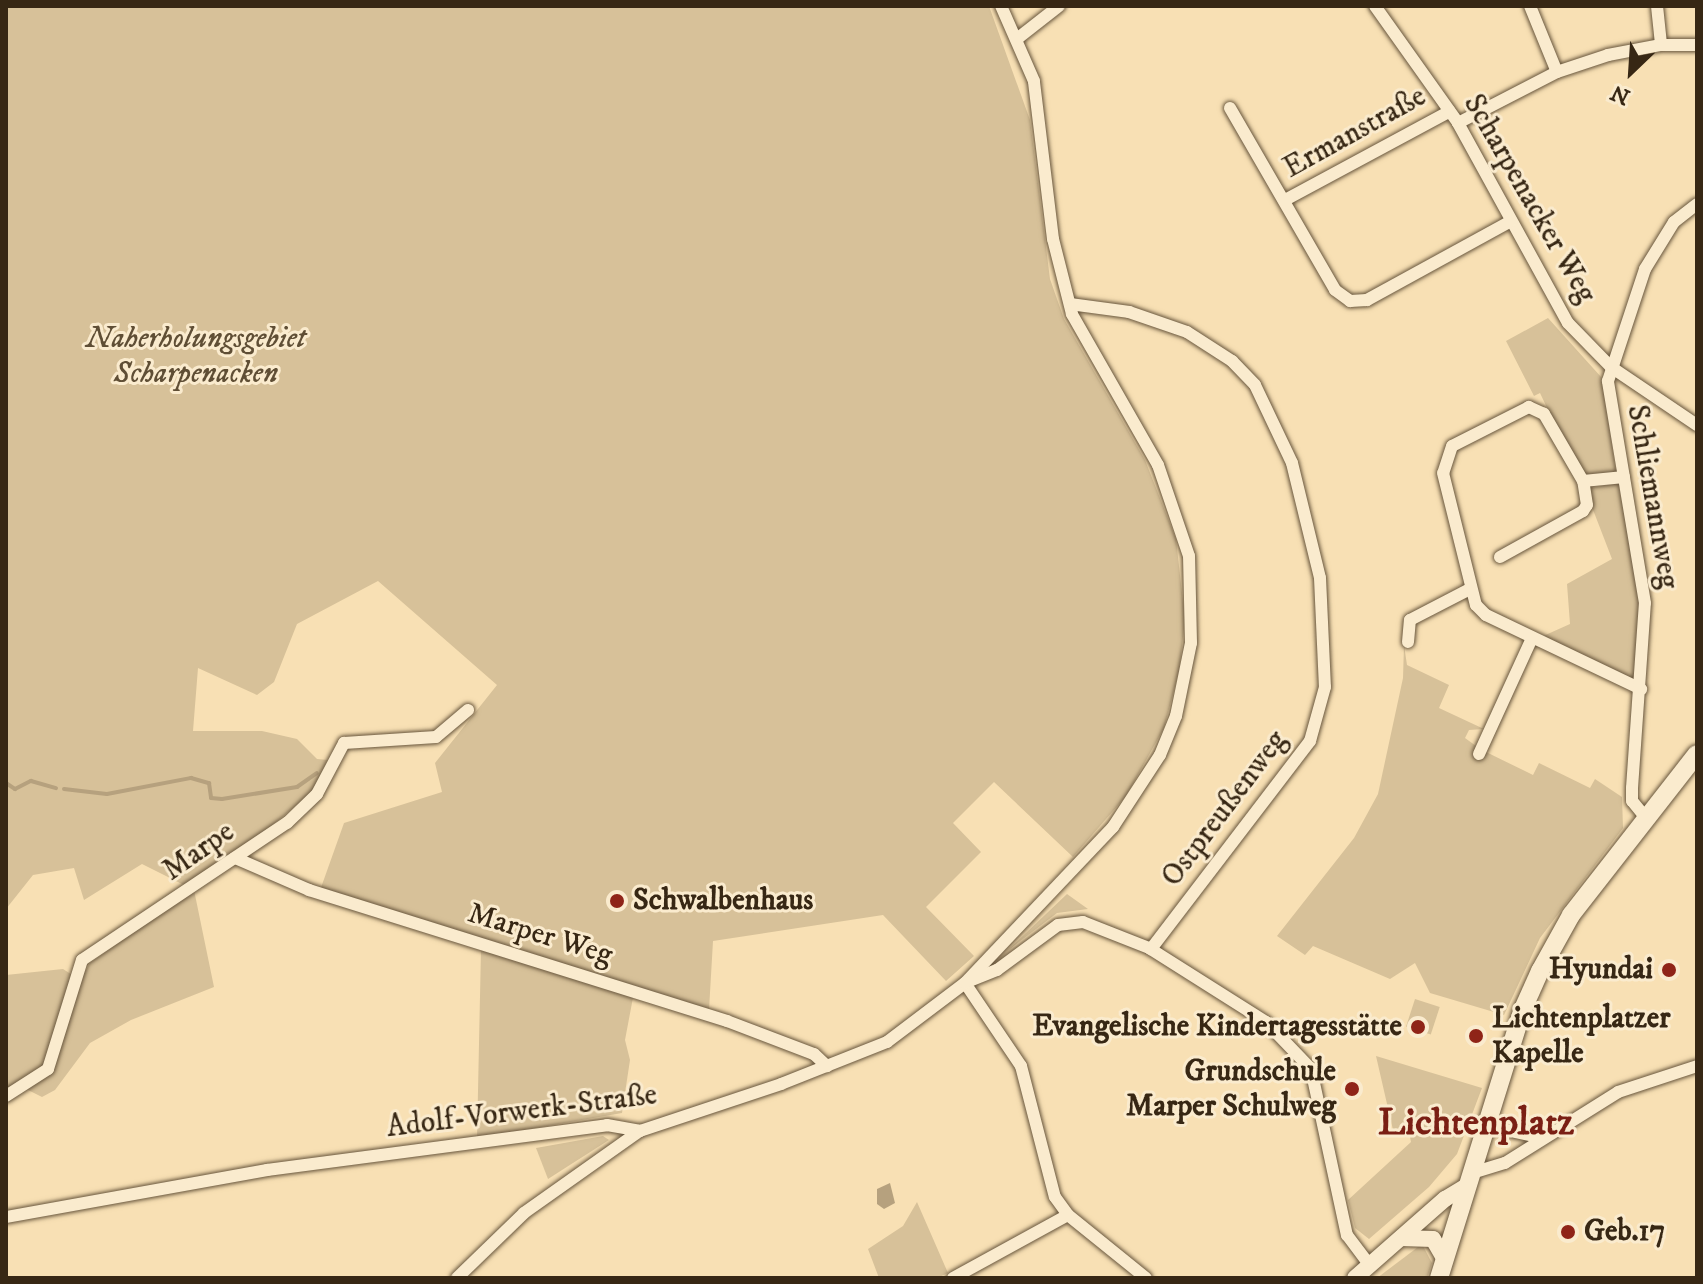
<!DOCTYPE html>
<meta charset="utf-8">
<style>
body{margin:0}
#map{position:relative;width:1703px;height:1284px;overflow:hidden;background:#f8e0b4;font-family:"IM FELL DW Pica",serif}
div>[style]{position:absolute}
[style*='--x']{left:calc(var(--x)*1px);top:calc(var(--y)*1px);width:calc(var(--w)*1px);rotate:calc(var(--a)*1deg)}
.green>*{inset:0;background:#d7c199;transform-origin:0 0}
.water>*{inset:0;background:#b6a17e}
.stream>*{height:4px;margin:-2px;padding:0 2px;transform-origin:2px;border-radius:2px;background:#b6a17e}
.roads{filter:drop-shadow(0 0 2px #67553c) drop-shadow(0 0 2px #67553c)}
.minor>*{height:12px;margin:-6px;padding:0 6px;transform-origin:6px;border-radius:6px;background:#faebce}
.tertiary>*{height:16px;margin:-8px;padding:0 8px;transform-origin:8px;border-radius:8px;background:#faebce}
.secondary>*{height:18px;margin:-9px;padding:0 9px;transform-origin:9px;border-radius:9px;background:#faebce}
.dots>*{width:22px;height:22px;translate:-50% -50%;box-sizing:border-box;border:4px solid #faebce;border-radius:50%}
span{translate:-50% -50%;white-space:nowrap;text-align:center;line-height:1.15;-webkit-text-stroke:6px #faebce;paint-order:stroke}
.street-label{font-size:30px;color:#372714}
.park-label{font-size:30px;color:#5f4e35;font-style:italic}
.poi-label{font-size:30px;color:#372714;font-weight:700}
.left{translate:0 -50%;text-align:left}
.right{translate:-100% -50%;text-align:right}
.district-label{font-size:38px;color:#7a1f14;font-weight:700}
.frame{position:absolute;inset:0;border:8px solid #372714;pointer-events:none}
.north{position:absolute;left:1591px;top:32px;width:80px;height:80px;-webkit-text-stroke:6px #faebce;paint-order:stroke;rotate:205deg;font-size:22px;font-weight:700;line-height:32px;text-align:center;color:#372714}
.north::after{content:'';display:block;margin:auto;width:28px;height:36px;background:#372714;clip-path:polygon(50% 0,100% 100%,50% 72%,0 100%)}
</style>
<div id="map">
<div class="green">
<div style="clip-path:polygon(6px 6px,989px 6px,1030px 120px,1050px 279px,1064px 319px,1145px 460px,1176px 539px,1185px 620px,1179px 671px,1164px 728px,1126px 796px,1073px 857px,994px 782px,953px 823px,981px 852px,926px 907px,974px 956px,946px 981px,883px 915px,713px 941px,709px 1010px,635px 987px,625px 1040px,630px 1060px,622px 1113px,477px 1138px,481px 949px,318px 896px,344px 823px,442px 792px,435px 763px,497px 685px,378px 581px,297px 624px,274px 682px,257px 695px,198px 668px,193px 731px,262px 731px,297px 739px,317px 759px,328px 760px,311px 793px,194px 890px,214px 987px,131px 1020px,90px 1043px,55px 1090px,42px 1097px,26px 1089px,6px 1102px,6px 975px,63px 969px,80px 980px,90px 963px,194px 890px,142px 864px,84px 900px,74px 868px,33px 875px,6px 909px)"></div>
<div style="clip-path:polygon(1548px 318px,1602px 378px,1616px 473px,1586px 476px,1574px 465px,1540px 393px,1534px 396px,1506px 341px)"></div>
<div style="clip-path:polygon(1618px 483px,1641px 599px,1636px 675px,1631px 679px,1541px 637px,1570px 624px,1567px 584px,1612px 559px,1585px 489px)"></div>
<div style="clip-path:polygon(1404px 645px,1407px 665px,1449px 685px,1439px 708px,1484px 729px,1469px 730px,1465px 738px,1476px 746px,1473px 755px,1480px 758px,1484px 751px,1533px 775px,1539px 763px,1590px 788px,1595px 779px,1622px 797px,1623px 828px,1540px 938px,1504px 1015px,1430px 993px,1415px 963px,1390px 979px,1313px 946px,1305px 955px,1277px 936px,1354px 838px,1378px 794px,1403px 678px)"></div>
<div style="clip-path:polygon(1067px 894px,1088px 909px,1057px 913px,1007px 951px)"></div>
<div style="left:1415px;top:999px;width:26px;height:29px;rotate:18deg"></div>
<div style="clip-path:polygon(1376px 1056px,1482px 1088px,1457px 1154px,1429px 1187px,1369px 1239px,1355px 1228px,1348px 1200px,1411px 1142px,1408px 1127px,1393px 1130px)"></div>
<div style="clip-path:polygon(603px 1136px,609px 1140px,548px 1179px,536px 1148px)"></div>
<div style="clip-path:polygon(917px 1202px,948px 1273px,937px 1278px,879px 1278px,868px 1249px,903px 1226px)"></div>
<div style="clip-path:polygon(1422px 1244px,1432px 1263px,1427px 1278px,1377px 1278px)"></div>
</div>
<div class="water">
<div style="clip-path:polygon(890px 1183px,895px 1203px,884px 1209px,877px 1204px,877px 1189px)"></div>
</div>
<div class="stream">
<div style="--x:6;--y:783;--w:11;--a:34"></div>
<div style="--x:15;--y:789;--w:18;--a:-27"></div>
<div style="--x:31;--y:781;--w:26;--a:16"></div>
<div style="--x:64;--y:789;--w:43;--a:6.6"></div>
<div style="--x:107;--y:794;--w:86;--a:-10.8"></div>
<div style="--x:191;--y:778;--w:19;--a:16"></div>
<div style="--x:209;--y:783;--w:15;--a:82"></div>
<div style="--x:211;--y:798;--w:11;--a:5"></div>
<div style="--x:222;--y:799;--w:76;--a:-9.1"></div>
<div style="--x:297;--y:787;--w:24;--a:-35"></div>
</div>
<div class="roads">
<div class="minor">
<div style="--x:1375;--y:6;--w:143;--a:54.6"></div>
<div style="--x:1458;--y:123;--w:228;--a:61.2"></div>
<div style="--x:1568;--y:323;--w:62;--a:45.7"></div>
<div style="--x:1611;--y:367;--w:104;--a:34"></div>
<div style="--x:1530;--y:6;--w:71;--a:67.8"></div>
<div style="--x:1657;--y:6;--w:39;--a:84"></div>
<div style="--x:1018;--y:38;--w:52;--a:-38"></div>
<div style="--x:1230;--y:108;--w:210;--a:60"></div>
<div style="--x:1335;--y:290;--w:19;--a:36"></div>
<div style="--x:1350;--y:301;--w:17;--a:-3"></div>
<div style="--x:1367;--y:300;--w:164;--a:-28.7"></div>
<div style="--x:1458;--y:123;--w:111;--a:-27.3"></div>
<div style="--x:1557;--y:72;--w:54;--a:-18.4"></div>
<div style="--x:1608;--y:55;--w:54;--a:-10.7"></div>
<div style="--x:1661;--y:45;--w:36;--a:0"></div>
<div style="--x:1285;--y:200;--w:187;--a:-28.3"></div>
<div style="--x:1070;--y:304;--w:60;--a:7.7"></div>
<div style="--x:1129;--y:312;--w:61;--a:19"></div>
<div style="--x:1187;--y:332;--w:54;--a:32.8"></div>
<div style="--x:1232;--y:361;--w:33;--a:46"></div>
<div style="--x:1255;--y:385;--w:86;--a:64.6"></div>
<div style="--x:1292;--y:463;--w:118;--a:76.3"></div>
<div style="--x:1320;--y:578;--w:109;--a:87.4"></div>
<div style="--x:1325;--y:687;--w:56;--a:105.5"></div>
<div style="--x:1310;--y:741;--w:262;--a:127.4"></div>
<div style="--x:1624;--y:477;--w:41;--a:174.4"></div>
<div style="--x:1583;--y:481;--w:78;--a:-120.2"></div>
<div style="--x:1544;--y:414;--w:17;--a:-155"></div>
<div style="--x:1529;--y:407;--w:86;--a:153.1"></div>
<div style="--x:1452;--y:446;--w:28;--a:108"></div>
<div style="--x:1443;--y:473;--w:136;--a:76"></div>
<div style="--x:1476;--y:605;--w:14;--a:45"></div>
<div style="--x:1486;--y:615;--w:172;--a:25.5"></div>
<div style="--x:1500;--y:557;--w:95;--a:-29"></div>
<div style="--x:1583;--y:511;--w:7;--a:-56"></div>
<div style="--x:1587;--y:505;--w:24;--a:-99"></div>
<div style="--x:1408;--y:642;--w:22;--a:-85"></div>
<div style="--x:1410;--y:620;--w:65;--a:-27.3"></div>
<div style="--x:1479;--y:754;--w:128;--a:-65.4"></div>
<div style="--x:1646;--y:818;--w:22;--a:-129"></div>
<div style="--x:1632;--y:801;--w:13;--a:-90"></div>
<div style="--x:1632;--y:788;--w:185;--a:-86"></div>
<div style="--x:1645;--y:603;--w:225;--a:-99.5"></div>
<div style="--x:1608;--y:381;--w:118;--a:-71.7"></div>
<div style="--x:1645;--y:269;--w:55;--a:-58.3"></div>
<div style="--x:1674;--y:222;--w:29;--a:-38"></div>
<div style="--x:235;--y:858;--w:81;--a:23.4"></div>
<div style="--x:309;--y:890;--w:438;--a:17.4"></div>
<div style="--x:727;--y:1021;--w:93;--a:20.8"></div>
<div style="--x:814;--y:1054;--w:18;--a:43"></div>
<div style="--x:972;--y:980;--w:27;--a:-22"></div>
<div style="--x:997;--y:970;--w:76;--a:-36.4"></div>
<div style="--x:1058;--y:925;--w:25;--a:-7"></div>
<div style="--x:1083;--y:922;--w:71;--a:21.5"></div>
<div style="--x:1149;--y:948;--w:138;--a:32.3"></div>
<div style="--x:1266;--y:1022;--w:65;--a:46.2"></div>
<div style="--x:1311;--y:1069;--w:170;--a:77.8"></div>
<div style="--x:1347;--y:1235;--w:38;--a:53"></div>
<div style="--x:965;--y:983;--w:100;--a:56"></div>
<div style="--x:1021;--y:1066;--w:135;--a:75.5"></div>
<div style="--x:1055;--y:1197;--w:22;--a:54"></div>
<div style="--x:1068;--y:1215;--w:100;--a:38.9"></div>
<div style="--x:6;--y:1096;--w:50;--a:-32.7"></div>
<div style="--x:48;--y:1069;--w:114;--a:-72.7"></div>
<div style="--x:82;--y:960;--w:247;--a:-33.8"></div>
<div style="--x:287;--y:823;--w:42;--a:-44"></div>
<div style="--x:317;--y:794;--w:58;--a:-62.1"></div>
<div style="--x:344;--y:743;--w:92;--a:-3.7"></div>
<div style="--x:436;--y:737;--w:42;--a:-40.2"></div>
<div style="--x:1487;--y:1126;--w:57;--a:12.1"></div>
<div style="--x:1472;--y:1173;--w:34;--a:-17"></div>
<div style="--x:1505;--y:1163;--w:133;--a:-32.1"></div>
<div style="--x:1618;--y:1092;--w:83;--a:-18.2"></div>
<div style="--x:6;--y:1217;--w:265;--a:-10.2"></div>
<div style="--x:267;--y:1170;--w:343;--a:-7.5"></div>
<div style="--x:607;--y:1125;--w:34;--a:10"></div>
<div style="--x:640;--y:1131;--w:149;--a:-18.4"></div>
<div style="--x:781;--y:1084;--w:114;--a:-21.6"></div>
<div style="--x:887;--y:1042;--w:98;--a:-37.1"></div>
<div style="--x:965;--y:983;--w:215;--a:-46.5"></div>
<div style="--x:1113;--y:827;--w:86;--a:-56.9"></div>
<div style="--x:1160;--y:755;--w:42;--a:-67.7"></div>
<div style="--x:1176;--y:716;--w:75;--a:-78.4"></div>
<div style="--x:1191;--y:643;--w:87;--a:-91.3"></div>
<div style="--x:1189;--y:556;--w:96;--a:-108.8"></div>
<div style="--x:1158;--y:465;--w:174;--a:-119.7"></div>
<div style="--x:1072;--y:314;--w:77;--a:-104.2"></div>
<div style="--x:1053;--y:239;--w:159;--a:-96.9"></div>
<div style="--x:1034;--y:81;--w:82;--a:-113.7"></div>
<div style="--x:457;--y:1278;--w:93;--a:-44.1"></div>
<div style="--x:524;--y:1213;--w:142;--a:-35.3"></div>
<div style="--x:953;--y:1278;--w:131;--a:-28.7"></div>
</div>
<div class="tertiary">
<div style="--x:1401;--y:1238;--w:32;--a:2"></div>
<div style="--x:1433;--y:1239;--w:24;--a:60"></div>
<div style="--x:1355;--y:1278;--w:120;--a:-41.3"></div>
<div style="--x:1445;--y:1199;--w:27;--a:-31"></div>
</div>
<div class="secondary">
<div style="--x:1439;--y:1278;--w:282;--a:-72.7"></div>
<div style="--x:1523;--y:1009;--w:42;--a:-65.9"></div>
<div style="--x:1540;--y:971;--w:64;--a:-61"></div>
<div style="--x:1571;--y:915;--w:204;--a:-52"></div>
</div>
</div>
<div class="dots">
<div style="left:617px;top:901px;background:#8f2418"></div>
<div style="left:1669px;top:970px;background:#8f2418"></div>
<div style="left:1418px;top:1027px;background:#8f2418"></div>
<div style="left:1476px;top:1036px;background:#8f2418"></div>
<div style="left:1352px;top:1089px;background:#8f2418"></div>
<div style="left:1568px;top:1232px;background:#8f2418"></div>
</div>
<div class="street-label">
<span style="left:1355px;top:133px;rotate:-29deg">Ermanstraße</span>
<span style="left:1529px;top:199px;rotate:60deg">Scharpenacker Weg</span>
<span style="left:1652px;top:497px;rotate:80deg">Schliemannweg</span>
<span style="left:1225px;top:809px;rotate:-53deg">Ostpreußenweg</span>
<span style="left:199px;top:852px;rotate:-35deg">Marpe</span>
<span style="left:540px;top:935px;rotate:17deg">Marper Weg</span>
<span style="left:522px;top:1112px;rotate:-7deg">Adolf-Vorwerk-Straße</span>
</div>
<div class="park-label">
<span style="left:196px;top:356px">Naherholungsgebiet<br>Scharpenacken</span>
</div>
<div class="poi-label">
<span class="left" style="left:633px;top:901px">Schwalbenhaus</span>
<span class="right" style="left:1653px;top:970px">Hyundai</span>
<span class="left" style="left:1492px;top:1036px">Lichtenplatzer<br>Kapelle</span>
<span class="right" style="left:1402px;top:1027px">Evangelische Kindertagesstätte</span>
<span class="right" style="left:1336px;top:1089px">Grundschule<br>Marper Schulweg</span>
<span class="left" style="left:1584px;top:1232px">Geb.17</span>
</div>
<div class="district-label">
<span style="left:1476px;top:1124px">Lichtenplatz</span>
</div>
<div class="frame"></div>
<div class="north">N</div>
</div>
